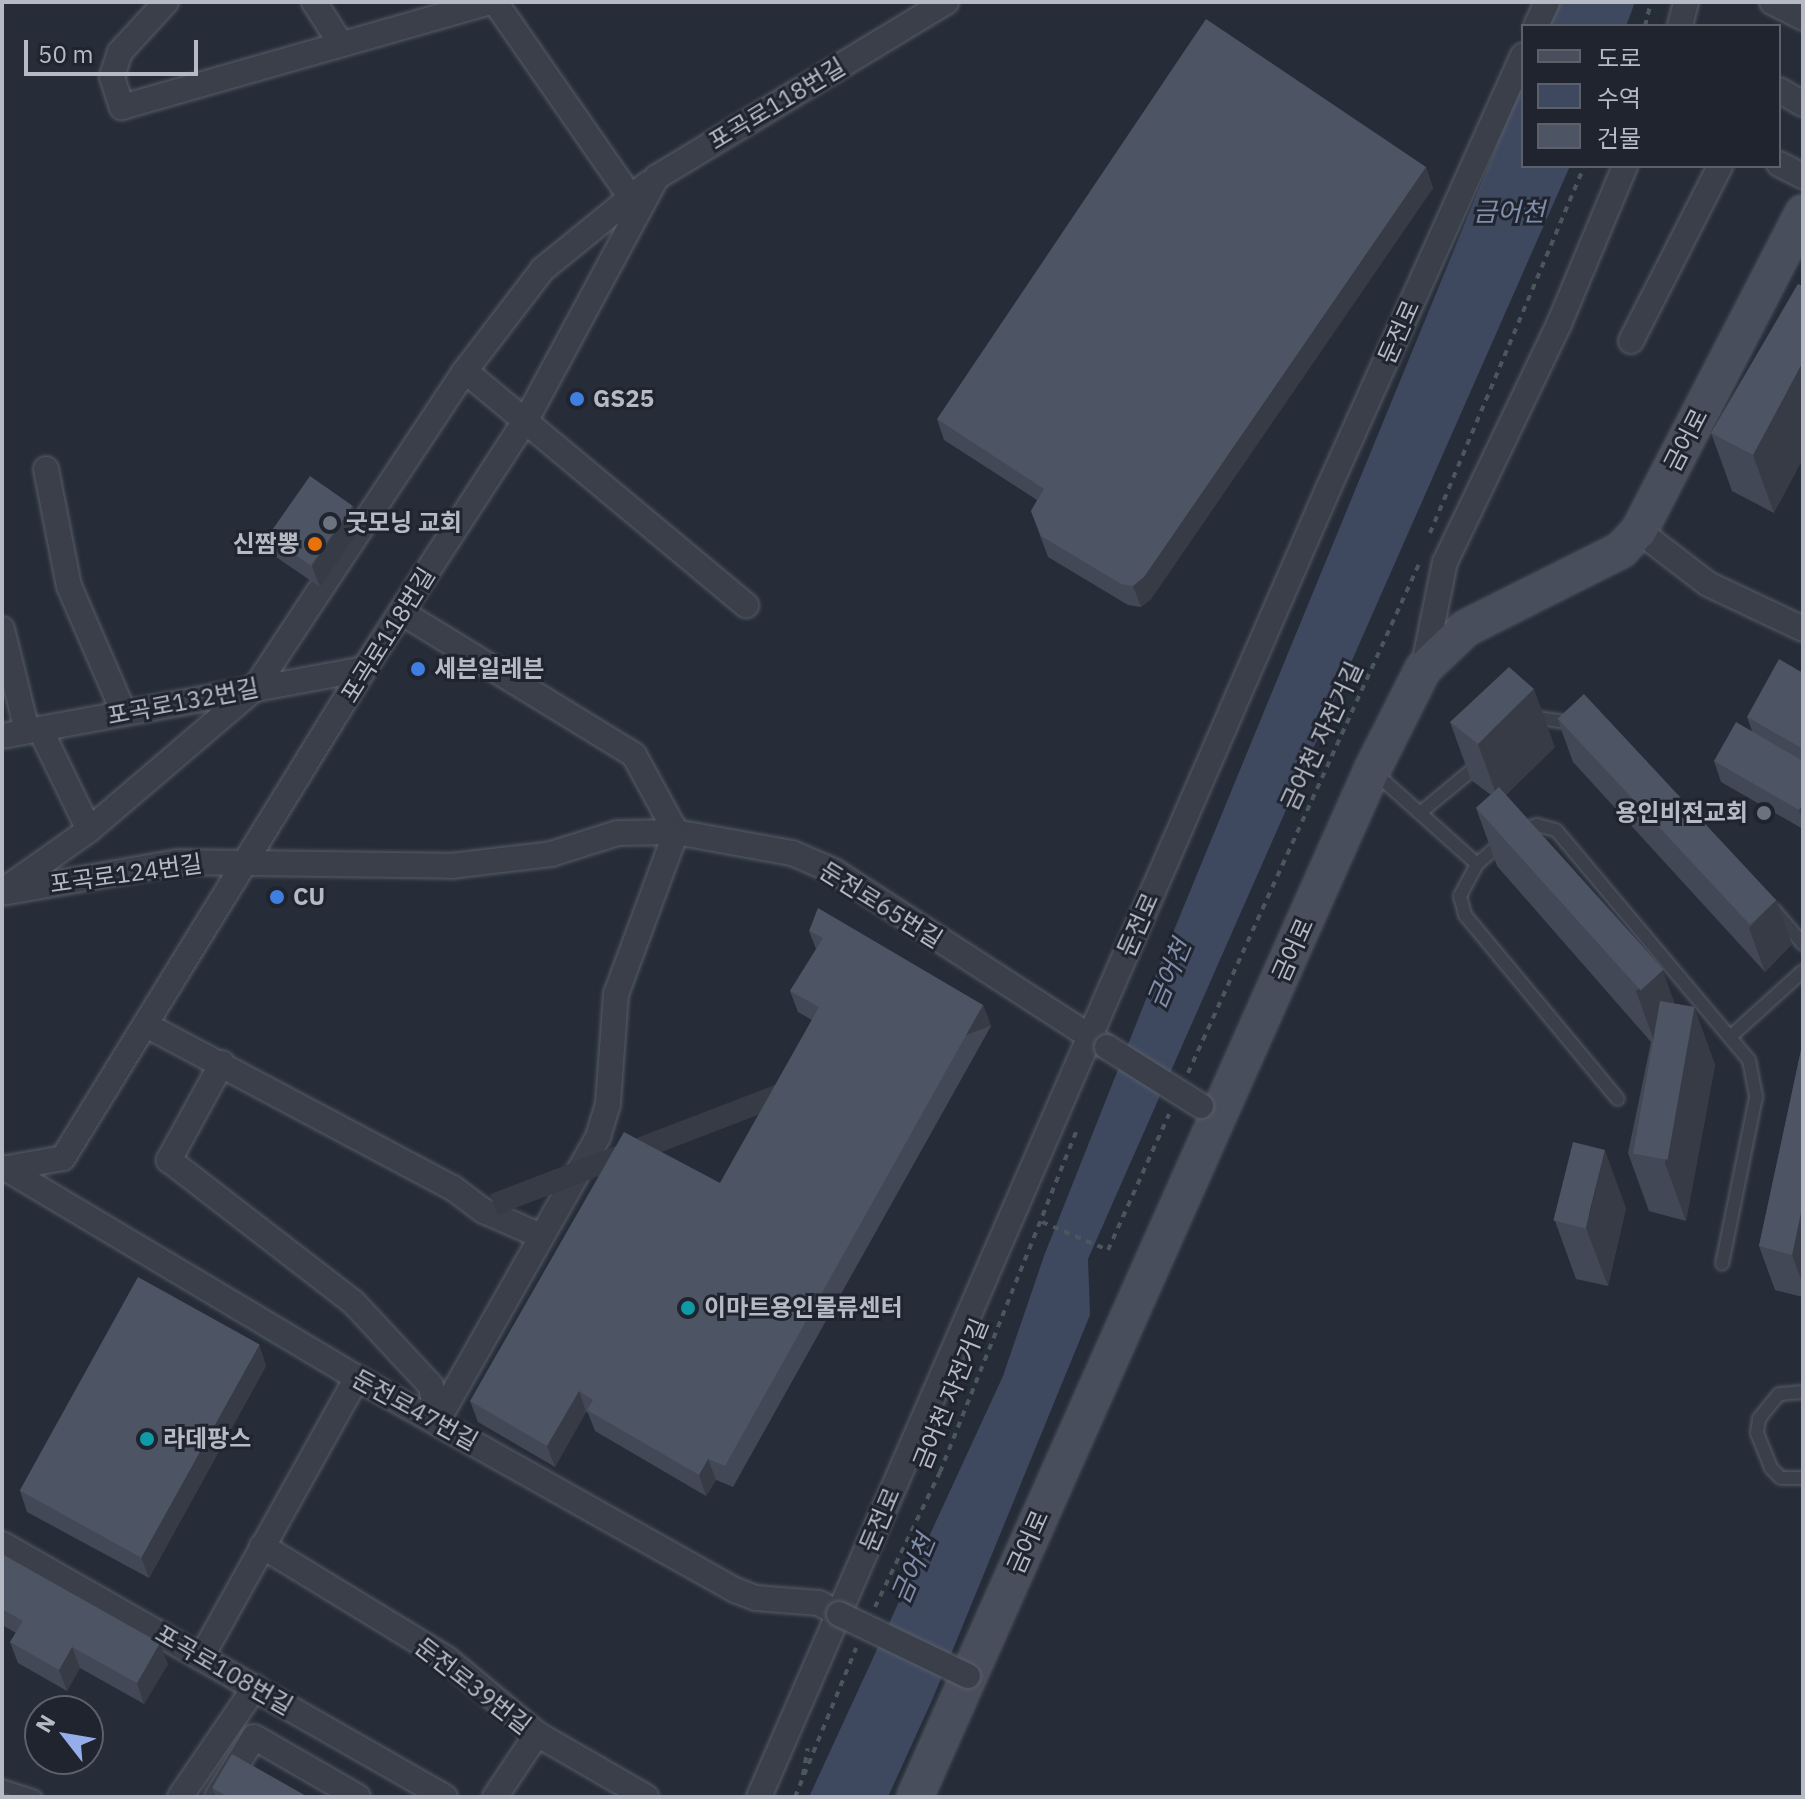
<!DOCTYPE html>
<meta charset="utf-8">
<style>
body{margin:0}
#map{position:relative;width:1805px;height:1799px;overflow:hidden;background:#262d39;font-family:"IBM Plex Sans","Noto Sans KR",sans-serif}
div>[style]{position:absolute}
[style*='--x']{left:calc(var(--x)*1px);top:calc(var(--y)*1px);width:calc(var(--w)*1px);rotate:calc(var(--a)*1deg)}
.water>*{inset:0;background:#3e4960}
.path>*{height:4px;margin-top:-2px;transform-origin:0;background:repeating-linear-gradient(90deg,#4a585c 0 6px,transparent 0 12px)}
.roads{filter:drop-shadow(0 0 2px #585d68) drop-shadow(0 0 2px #585d68)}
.lane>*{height:12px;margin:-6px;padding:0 6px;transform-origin:6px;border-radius:6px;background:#3a3f4a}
.street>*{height:24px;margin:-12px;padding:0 12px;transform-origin:12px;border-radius:12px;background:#3a3f4a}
.secondary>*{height:34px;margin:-17px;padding:0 17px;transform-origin:17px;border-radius:17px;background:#484e5c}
.bridges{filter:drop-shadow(0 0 2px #585d68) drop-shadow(0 0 2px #585d68)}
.street-bridge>*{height:24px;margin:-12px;padding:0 12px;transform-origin:12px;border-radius:12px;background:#3a3f4a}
.wall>*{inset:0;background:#424855}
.shaded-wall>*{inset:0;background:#363b45;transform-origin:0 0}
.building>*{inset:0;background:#4d5463;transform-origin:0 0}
.dots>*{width:22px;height:22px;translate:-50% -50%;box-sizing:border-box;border:4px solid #1f242f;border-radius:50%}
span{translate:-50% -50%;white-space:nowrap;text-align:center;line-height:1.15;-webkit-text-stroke:6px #1f242f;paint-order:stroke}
.street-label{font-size:24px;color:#b5bac5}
.poi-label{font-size:24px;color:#b5bac5;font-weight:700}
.left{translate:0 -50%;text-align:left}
.right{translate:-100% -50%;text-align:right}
.water-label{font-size:26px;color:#808eaa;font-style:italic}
.frame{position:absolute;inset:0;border:4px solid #b5bac5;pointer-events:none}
.legend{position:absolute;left:1521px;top:24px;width:260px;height:144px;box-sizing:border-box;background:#1f242f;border:2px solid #5b606b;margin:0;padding:10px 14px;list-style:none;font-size:24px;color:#b5bac5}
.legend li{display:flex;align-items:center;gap:16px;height:40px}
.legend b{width:40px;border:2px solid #5b606b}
.north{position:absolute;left:24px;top:1695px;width:80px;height:80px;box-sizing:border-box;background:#1f242f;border:2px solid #5b606b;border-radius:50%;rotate:301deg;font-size:22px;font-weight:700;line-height:32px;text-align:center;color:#b5bac5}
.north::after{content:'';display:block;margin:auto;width:28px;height:36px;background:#95aeeb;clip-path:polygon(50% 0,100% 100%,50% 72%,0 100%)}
.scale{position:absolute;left:24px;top:40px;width:174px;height:36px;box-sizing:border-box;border:4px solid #b5bac5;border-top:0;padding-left:10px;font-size:24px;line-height:28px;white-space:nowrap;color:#b5bac5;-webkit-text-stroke:6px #1f242f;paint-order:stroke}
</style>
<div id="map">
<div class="water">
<div style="clip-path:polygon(1558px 2px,1635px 2px,1626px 26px,1548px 26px)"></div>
<div style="clip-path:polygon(1523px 82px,1523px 166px,1570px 166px,1088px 1259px,1090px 1315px,933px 1698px,888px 1797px,809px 1797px,1003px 1376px,1044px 1256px,1156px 974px)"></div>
</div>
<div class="path">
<div style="--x:1645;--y:26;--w:25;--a:-76"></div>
<div style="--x:1430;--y:533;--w:398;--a:-67.2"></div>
<div style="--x:1188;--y:1073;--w:559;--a:-65.59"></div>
<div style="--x:1042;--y:1222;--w:72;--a:23"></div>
<div style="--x:1108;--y:1250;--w:149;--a:-65.8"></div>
<div style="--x:875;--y:1607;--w:150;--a:-64.3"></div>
<div style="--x:940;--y:1472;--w:369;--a:-68.2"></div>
<div style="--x:803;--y:1775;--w:27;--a:-80"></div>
<div style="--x:795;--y:1797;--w:161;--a:-67.7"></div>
</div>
<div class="roads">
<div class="lane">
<div style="--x:1531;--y:717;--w:41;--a:8.3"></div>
<div style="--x:1374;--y:772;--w:138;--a:41.8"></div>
<div style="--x:1477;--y:864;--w:36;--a:118"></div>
<div style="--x:1460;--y:896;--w:20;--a:75"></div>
<div style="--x:1465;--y:915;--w:239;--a:50.3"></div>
<div style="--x:1420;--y:813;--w:77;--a:-39.7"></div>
<div style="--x:1520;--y:830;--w:18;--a:-16"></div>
<div style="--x:1537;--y:825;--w:20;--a:15"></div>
<div style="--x:1556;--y:830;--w:300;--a:50"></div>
<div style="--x:1749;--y:1060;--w:38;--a:79"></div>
<div style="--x:1756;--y:1097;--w:170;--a:101.5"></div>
<div style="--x:1477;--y:864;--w:37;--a:-41"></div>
<div style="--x:1774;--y:910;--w:45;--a:49.5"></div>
<div style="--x:1730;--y:1037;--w:98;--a:-42.1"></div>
<div style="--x:1803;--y:1392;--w:24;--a:175"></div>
<div style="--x:1779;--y:1394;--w:32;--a:129"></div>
<div style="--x:1759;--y:1419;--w:14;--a:98"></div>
<div style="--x:1757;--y:1433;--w:38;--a:68"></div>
<div style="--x:1771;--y:1468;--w:14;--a:45"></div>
<div style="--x:1781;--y:1478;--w:22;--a:0"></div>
<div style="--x:2;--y:1786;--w:35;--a:18"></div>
</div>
<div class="street">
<div style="--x:166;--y:2;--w:68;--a:132.6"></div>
<div style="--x:120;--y:52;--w:26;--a:108"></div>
<div style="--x:112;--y:77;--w:32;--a:72"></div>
<div style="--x:122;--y:107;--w:383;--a:-15.9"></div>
<div style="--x:314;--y:2;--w:50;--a:57.3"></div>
<div style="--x:495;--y:2;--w:239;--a:55.2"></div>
<div style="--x:1772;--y:2;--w:35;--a:27"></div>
<div style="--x:1536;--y:26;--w:26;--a:-65"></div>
<div style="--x:1680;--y:26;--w:25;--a:-76"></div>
<div style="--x:1779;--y:90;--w:28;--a:30"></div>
<div style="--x:1779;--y:164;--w:27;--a:27"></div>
<div style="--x:1631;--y:341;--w:196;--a:-63"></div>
<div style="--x:465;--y:371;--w:366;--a:39.8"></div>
<div style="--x:46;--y:469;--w:119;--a:78.9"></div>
<div style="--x:69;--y:586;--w:138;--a:66.6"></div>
<div style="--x:1639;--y:531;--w:87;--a:37.5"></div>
<div style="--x:1708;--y:584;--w:105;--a:25.3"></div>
<div style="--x:401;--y:612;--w:273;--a:31.5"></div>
<div style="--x:634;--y:755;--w:88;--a:61.4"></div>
<div style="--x:676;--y:832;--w:118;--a:10.3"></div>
<div style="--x:792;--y:853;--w:46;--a:23.2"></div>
<div style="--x:834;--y:871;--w:318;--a:32.9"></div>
<div style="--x:2;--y:629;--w:105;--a:76.2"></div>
<div style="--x:1423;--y:669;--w:109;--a:-78.4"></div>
<div style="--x:1445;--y:562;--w:264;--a:-64.4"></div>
<div style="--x:1559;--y:324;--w:171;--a:-67.3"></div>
<div style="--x:40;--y:729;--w:112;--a:64.1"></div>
<div style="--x:2;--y:736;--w:368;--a:-10.5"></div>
<div style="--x:11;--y:885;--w:95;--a:-35.2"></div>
<div style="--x:89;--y:830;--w:218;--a:-40.5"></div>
<div style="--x:255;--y:688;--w:380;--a:-56.5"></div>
<div style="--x:465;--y:371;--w:128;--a:-52.6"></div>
<div style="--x:543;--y:269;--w:136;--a:-39.1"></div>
<div style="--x:2;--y:893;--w:178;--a:-10"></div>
<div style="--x:177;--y:862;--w:274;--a:0.8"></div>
<div style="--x:451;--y:866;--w:101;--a:-6.8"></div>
<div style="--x:551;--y:854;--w:70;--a:-17.4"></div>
<div style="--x:618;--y:833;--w:58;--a:-1"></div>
<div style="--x:676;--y:832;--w:173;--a:110.3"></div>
<div style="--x:616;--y:994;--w:110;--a:94.2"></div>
<div style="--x:608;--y:1104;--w:34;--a:107"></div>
<div style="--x:598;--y:1137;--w:326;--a:119.5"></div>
<div style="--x:146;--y:1025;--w:348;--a:28"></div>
<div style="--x:453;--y:1188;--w:39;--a:37"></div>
<div style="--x:484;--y:1211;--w:62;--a:23.7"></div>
<div style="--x:222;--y:1063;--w:111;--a:118.7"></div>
<div style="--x:169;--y:1160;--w:234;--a:37.7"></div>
<div style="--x:354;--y:1303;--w:113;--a:47.1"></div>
<div style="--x:431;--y:1386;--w:36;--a:80"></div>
<div style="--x:5;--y:1168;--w:410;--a:30.8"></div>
<div style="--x:357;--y:1378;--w:433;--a:29.3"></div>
<div style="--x:735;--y:1590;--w:22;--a:21"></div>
<div style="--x:756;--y:1598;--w:63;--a:4.5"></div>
<div style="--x:819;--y:1603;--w:23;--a:29"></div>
<div style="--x:2;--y:1169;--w:62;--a:-10.2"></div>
<div style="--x:63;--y:1158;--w:574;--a:-58.39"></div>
<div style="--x:364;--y:669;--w:297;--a:-57"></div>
<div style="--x:526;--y:420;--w:276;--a:-61.7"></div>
<div style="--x:657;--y:177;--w:338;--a:-31.2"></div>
<div style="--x:2;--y:1544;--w:510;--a:29.73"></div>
<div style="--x:262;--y:1546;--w:217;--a:31.4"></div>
<div style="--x:447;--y:1659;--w:117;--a:39.8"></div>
<div style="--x:537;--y:1734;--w:126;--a:30"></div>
<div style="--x:202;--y:1656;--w:318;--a:-60.9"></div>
<div style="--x:180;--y:1797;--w:133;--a:-55.7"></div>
<div style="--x:217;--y:1797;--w:70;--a:-58.3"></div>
<div style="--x:254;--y:1737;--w:120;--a:30"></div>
<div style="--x:495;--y:1797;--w:76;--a:-56.3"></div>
<div style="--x:759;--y:1797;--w:1429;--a:-66.49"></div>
<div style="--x:1329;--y:487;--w:473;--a:-65.8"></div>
</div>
<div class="secondary">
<div style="--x:915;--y:1797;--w:1124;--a:-66.01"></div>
<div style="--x:1372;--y:770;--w:113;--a:-63.2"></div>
<div style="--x:1423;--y:669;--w:59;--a:-43.6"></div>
<div style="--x:1466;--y:628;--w:174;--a:-26.7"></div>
<div style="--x:1621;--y:550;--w:26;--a:-47"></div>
<div style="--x:1639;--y:531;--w:358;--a:-62.7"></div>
</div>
</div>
<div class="bridges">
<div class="street-bridge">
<div style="--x:1107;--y:1047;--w:111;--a:32.1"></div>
<div style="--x:839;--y:1614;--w:143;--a:25.7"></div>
</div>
</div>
<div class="wall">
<div style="clip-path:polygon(1426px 167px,1433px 188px,1151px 599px,1141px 607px,1128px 605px,1048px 557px,1031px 511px,1037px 500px,944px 440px,937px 419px)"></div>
<div style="clip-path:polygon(1798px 284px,1774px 513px,1732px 491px,1711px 433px)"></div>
<div style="clip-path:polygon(353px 506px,361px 527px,320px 587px,276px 557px,268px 536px)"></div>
<div style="clip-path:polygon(1803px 673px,1803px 829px,1721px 782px,1714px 761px,1752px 731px,1747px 717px)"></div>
<div style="clip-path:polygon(1557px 718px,1776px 900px,1792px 944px,1765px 972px,1573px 762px)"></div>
<div style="clip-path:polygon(1450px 722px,1555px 747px,1506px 795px,1675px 1004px,1694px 1007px,1715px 1065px,1686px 1221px,1649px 1211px,1628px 1153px,1651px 1042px,1497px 866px,1476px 808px,1491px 795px,1471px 780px)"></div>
<div style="clip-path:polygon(809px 931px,983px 1005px,991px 1026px,733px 1487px,716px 1480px,706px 1496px,595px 1431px,588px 1413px,586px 1412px,555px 1467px,478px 1422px,470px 1401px,720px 1183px,812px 1020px,798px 1012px,790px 991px,816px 949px)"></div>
<div style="clip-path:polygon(1803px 1041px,1803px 1297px,1775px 1290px,1759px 1246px)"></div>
<div style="clip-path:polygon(1626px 1208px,1608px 1286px,1576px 1279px,1555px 1221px)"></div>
<div style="clip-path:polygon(259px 1345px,266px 1366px,149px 1578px,27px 1512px,20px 1491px)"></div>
<div style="clip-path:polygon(2px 1554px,168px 1664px,144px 1704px,80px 1668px,67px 1691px,18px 1663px,10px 1642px,16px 1633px,2px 1625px)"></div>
<div style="clip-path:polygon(212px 1788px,308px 1797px,216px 1797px)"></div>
</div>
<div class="shaded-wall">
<div style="clip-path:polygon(1426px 167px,1433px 188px,1151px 599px,1141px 607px,1133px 586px)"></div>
<div style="clip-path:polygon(1803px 362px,1803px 459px,1774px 513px,1753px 455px)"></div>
<div style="clip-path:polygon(353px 506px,361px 527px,320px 587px,312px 566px)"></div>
<div style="clip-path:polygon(1534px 689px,1555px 747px,1499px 802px,1478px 744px)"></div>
<div style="clip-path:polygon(1803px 804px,1803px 821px,1799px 810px)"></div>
<div style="clip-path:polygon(1776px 900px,1792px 944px,1765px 972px,1749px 928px)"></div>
<div style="clip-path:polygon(1663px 971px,1684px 1029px,1657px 1049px,1636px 991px)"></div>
<div style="left:983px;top:1005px;width:22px;height:528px;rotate:69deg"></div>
<div style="clip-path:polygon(1694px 1007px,1715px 1065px,1686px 1221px,1665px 1163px)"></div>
<div style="clip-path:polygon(1605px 1150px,1626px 1208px,1608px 1286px,1586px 1228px)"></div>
<div style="clip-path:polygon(1803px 1203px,1803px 1285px,1792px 1255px)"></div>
<div style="clip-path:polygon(259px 1345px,266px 1366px,149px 1578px,141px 1557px)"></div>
<div style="clip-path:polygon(579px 1391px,586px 1412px,555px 1467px,547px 1446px)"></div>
<div style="clip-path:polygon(708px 1459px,716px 1480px,706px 1496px,699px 1475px)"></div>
<div style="clip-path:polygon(160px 1643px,168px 1664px,144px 1704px,137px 1683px)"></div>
<div style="clip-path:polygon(72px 1647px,80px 1668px,67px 1691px,59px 1670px)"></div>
</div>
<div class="building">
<div style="clip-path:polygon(1206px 19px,1426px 167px,1144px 577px,1133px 586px,1121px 584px,1041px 536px,1031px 511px,1044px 489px,937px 419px)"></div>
<div style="clip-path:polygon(1798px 284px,1803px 286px,1803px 362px,1753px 455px,1711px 433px)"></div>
<div style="left:310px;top:476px;width:52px;height:73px;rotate:35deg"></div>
<div style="clip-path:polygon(1779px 659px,1803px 673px,1803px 749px,1747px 717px)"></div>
<div style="clip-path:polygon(1509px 667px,1534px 689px,1478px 744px,1450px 722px)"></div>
<div style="left:1584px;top:694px;width:282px;height:36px;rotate:47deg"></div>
<div style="clip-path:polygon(1736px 722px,1803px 761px,1803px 804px,1799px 810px,1714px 761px)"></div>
<div style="left:1499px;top:787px;width:246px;height:31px;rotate:48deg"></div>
<div style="clip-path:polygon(818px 908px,983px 1005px,725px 1466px,708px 1459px,699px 1475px,587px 1410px,593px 1400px,579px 1391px,547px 1446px,470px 1401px,624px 1132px,720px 1183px,819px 1007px,790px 991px,823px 938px,809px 931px)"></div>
<div style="left:1660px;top:1001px;width:35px;height:155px;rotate:10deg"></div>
<div style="clip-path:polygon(1803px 1041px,1803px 1203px,1792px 1255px,1759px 1246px)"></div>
<div style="left:1573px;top:1142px;width:33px;height:81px;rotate:14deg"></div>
<div style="left:138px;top:1277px;width:139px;height:244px;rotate:29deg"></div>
<div style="clip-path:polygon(2px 1554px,160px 1643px,137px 1683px,72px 1647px,59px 1670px,10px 1642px,23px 1621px,2px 1609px)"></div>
<div style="clip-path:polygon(232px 1754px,308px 1797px,229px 1797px,212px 1788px)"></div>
</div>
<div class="dots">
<div style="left:577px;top:399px;background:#3f7fe0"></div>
<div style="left:330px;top:523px;background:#6b7280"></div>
<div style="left:315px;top:544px;background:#e8710a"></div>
<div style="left:418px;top:669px;background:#3f7fe0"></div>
<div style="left:1764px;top:813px;background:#6b7280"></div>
<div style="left:277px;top:897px;background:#3f7fe0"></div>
<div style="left:688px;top:1308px;background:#0f9aa8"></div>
<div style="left:147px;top:1439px;background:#0f9aa8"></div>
</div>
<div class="street-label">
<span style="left:777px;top:104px;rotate:-31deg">포곡로118번길</span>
<span style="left:1399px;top:332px;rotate:-66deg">둔전로</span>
<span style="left:1686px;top:440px;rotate:-63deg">금어로</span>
<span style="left:388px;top:635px;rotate:-58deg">포곡로118번길</span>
<span style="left:183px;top:702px;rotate:-11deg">포곡로132번길</span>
<span style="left:1322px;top:736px;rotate:-65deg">금어천 자전거길</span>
<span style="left:126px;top:874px;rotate:-8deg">포곡로124번길</span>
<span style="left:881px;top:905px;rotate:32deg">둔전로65번길</span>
<span style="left:1138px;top:925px;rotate:-66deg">둔전로</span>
<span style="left:1293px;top:950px;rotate:-66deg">금어로</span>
<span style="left:951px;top:1394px;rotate:-68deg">금어천 자전거길</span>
<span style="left:415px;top:1410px;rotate:29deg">둔전로47번길</span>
<span style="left:880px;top:1520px;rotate:-67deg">둔전로</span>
<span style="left:1028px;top:1542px;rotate:-66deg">금어로</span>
<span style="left:224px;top:1670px;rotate:30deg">포곡로108번길</span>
<span style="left:473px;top:1686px;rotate:38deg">둔전로39번길</span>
</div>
<div class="poi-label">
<span class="left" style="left:593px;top:399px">GS25</span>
<span class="left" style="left:346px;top:523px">굿모닝 교회</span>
<span class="right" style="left:299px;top:544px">신짬뽕</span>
<span class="left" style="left:434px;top:669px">세븐일레븐</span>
<span class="right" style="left:1748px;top:813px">용인비전교회</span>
<span class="left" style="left:293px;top:897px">CU</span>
<span class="left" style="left:704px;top:1308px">이마트용인물류센터</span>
<span class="left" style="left:163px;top:1439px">라데팡스</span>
</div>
<div class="water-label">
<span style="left:1509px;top:212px">금어천</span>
<span style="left:1169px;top:974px;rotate:-67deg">금어천</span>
<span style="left:913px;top:1569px;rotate:-67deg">금어천</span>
</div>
<div class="frame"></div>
<ul class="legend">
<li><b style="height:10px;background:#484e5c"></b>도로</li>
<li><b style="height:22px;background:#3e4960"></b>수역</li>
<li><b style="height:22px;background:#4d5463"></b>건물</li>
</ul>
<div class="north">N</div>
<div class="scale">50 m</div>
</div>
